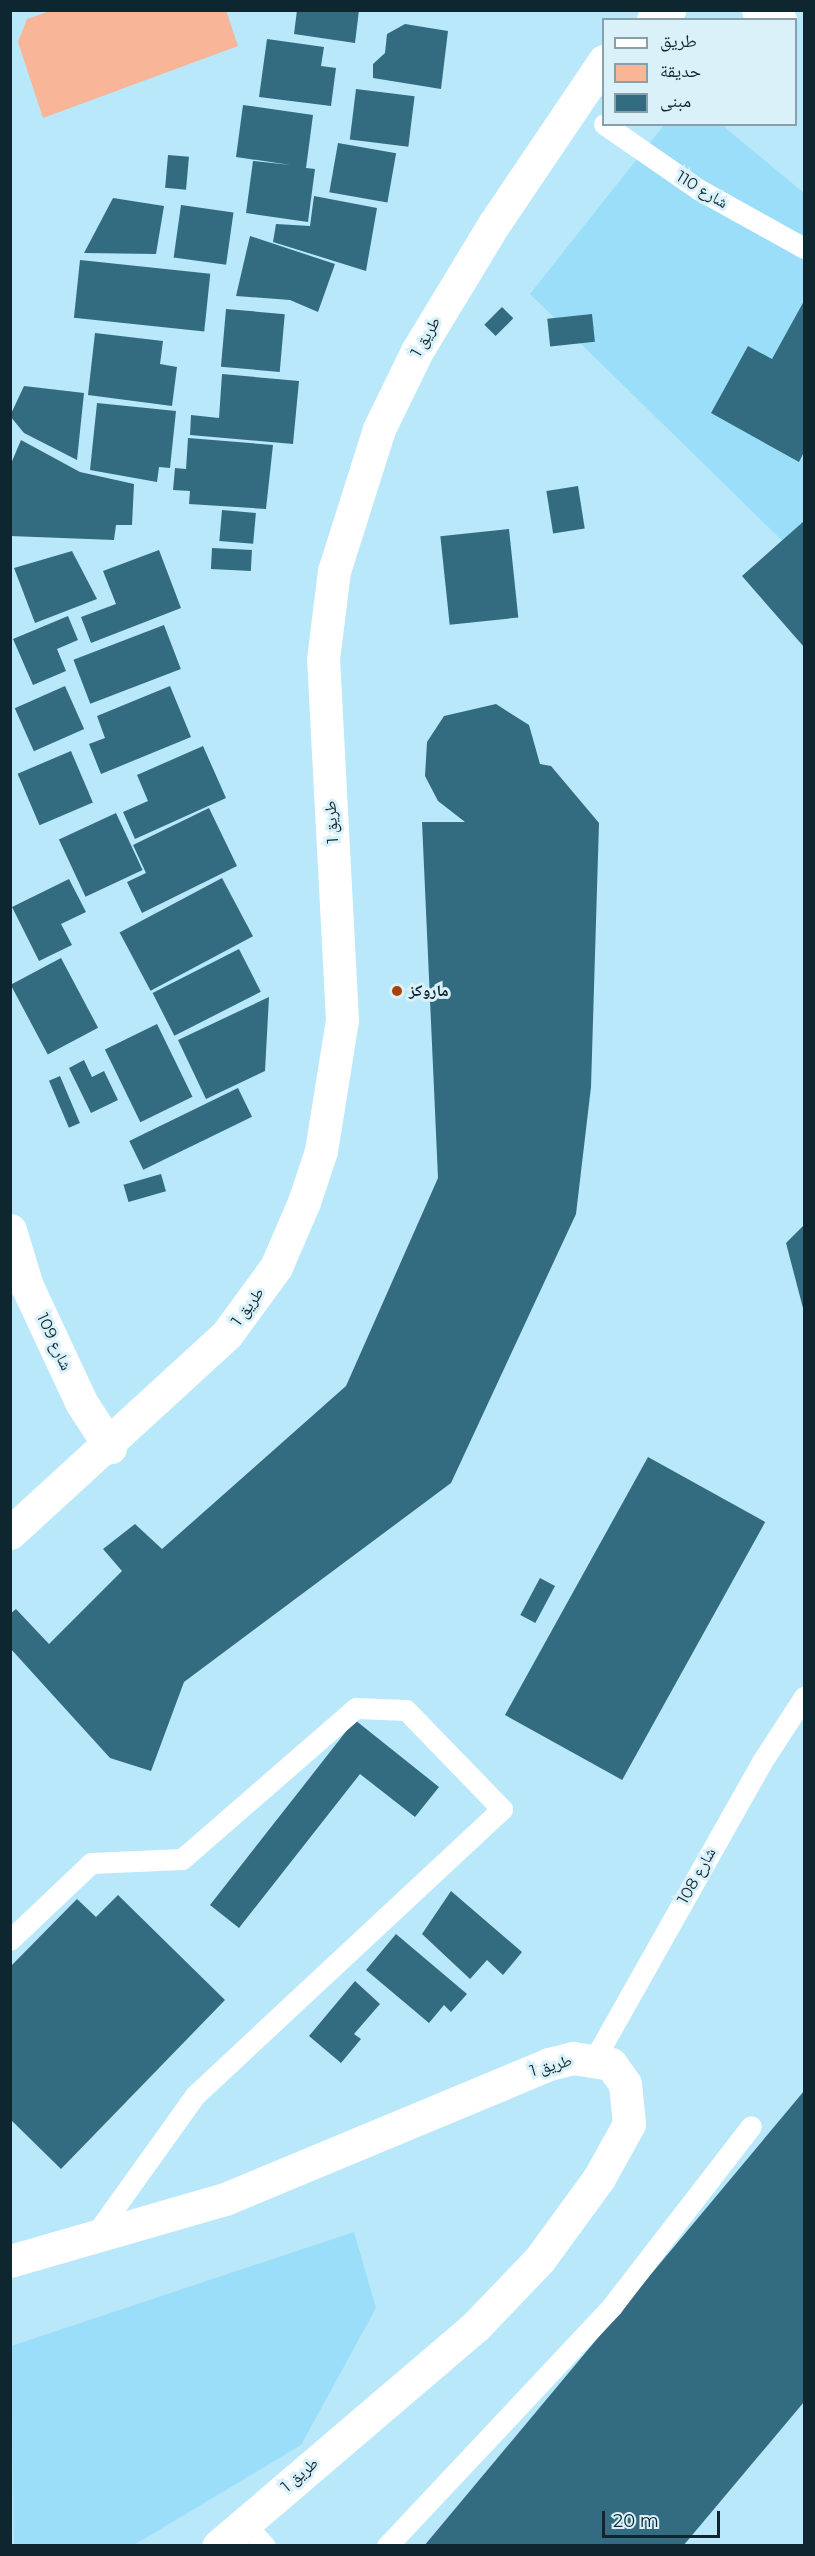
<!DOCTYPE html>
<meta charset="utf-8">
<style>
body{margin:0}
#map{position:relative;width:815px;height:2556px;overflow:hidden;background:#b9e8fa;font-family:Montserrat,"Noto Naskh Arabic",sans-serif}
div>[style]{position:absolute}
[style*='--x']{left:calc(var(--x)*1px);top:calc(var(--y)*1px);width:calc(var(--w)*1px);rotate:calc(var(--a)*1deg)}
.built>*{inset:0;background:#9adef9}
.green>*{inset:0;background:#f8b598}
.building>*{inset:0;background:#336c81;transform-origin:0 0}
.lane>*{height:21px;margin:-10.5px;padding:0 10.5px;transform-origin:10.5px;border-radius:10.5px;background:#fff}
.street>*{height:33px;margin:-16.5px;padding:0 16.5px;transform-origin:16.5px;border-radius:16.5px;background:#fff}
.dots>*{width:16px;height:16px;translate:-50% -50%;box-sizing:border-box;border:3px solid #daf1fa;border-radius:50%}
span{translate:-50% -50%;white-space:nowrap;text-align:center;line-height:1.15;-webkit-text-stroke:6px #daf1fa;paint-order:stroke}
.street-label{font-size:16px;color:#0e262f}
.poi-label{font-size:16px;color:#0e262f;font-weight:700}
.left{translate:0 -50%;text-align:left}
.frame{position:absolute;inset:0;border:12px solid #0e262f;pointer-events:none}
.legend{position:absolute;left:602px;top:18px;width:195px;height:108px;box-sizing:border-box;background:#daf1fa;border:2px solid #88a0a9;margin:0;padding:8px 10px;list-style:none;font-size:18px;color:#0e262f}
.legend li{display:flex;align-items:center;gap:12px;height:30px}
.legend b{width:30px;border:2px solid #88a0a9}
.scale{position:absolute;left:602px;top:2511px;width:118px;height:27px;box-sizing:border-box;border:3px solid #0e262f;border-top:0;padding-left:8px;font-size:18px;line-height:21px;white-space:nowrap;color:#0e262f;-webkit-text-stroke:4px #daf1fa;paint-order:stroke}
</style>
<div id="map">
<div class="built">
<div style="clip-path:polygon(664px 125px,722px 125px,804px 193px,804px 562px,530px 294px)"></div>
<div style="clip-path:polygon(354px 2232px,376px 2308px,301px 2445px,134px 2545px,14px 2545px,11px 2346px)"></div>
</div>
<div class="green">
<div style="clip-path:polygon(226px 10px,238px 46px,43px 118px,18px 42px,27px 19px,53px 10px)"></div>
</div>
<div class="building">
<div style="clip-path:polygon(297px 10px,359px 10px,355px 43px,294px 34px)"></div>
<div style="clip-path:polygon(405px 24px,448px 31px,441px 89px,373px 78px,373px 64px,385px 53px,387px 34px)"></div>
<div style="clip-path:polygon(267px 39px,324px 47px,321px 66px,336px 68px,331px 106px,259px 97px)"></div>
<div style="left:356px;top:89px;width:59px;height:51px;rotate:7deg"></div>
<div style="clip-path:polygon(243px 105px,313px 115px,306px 168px,315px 169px,308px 222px,246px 213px,253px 161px,291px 165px,236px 157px)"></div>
<div style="left:338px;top:143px;width:59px;height:50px;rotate:10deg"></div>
<div style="left:168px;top:155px;width:21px;height:33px;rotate:5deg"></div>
<div style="clip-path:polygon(314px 196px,377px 208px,366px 271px,273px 242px,276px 224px,310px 226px)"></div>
<div style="clip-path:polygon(113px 198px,164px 206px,156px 254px,84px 253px)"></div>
<div style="left:181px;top:205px;width:53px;height:53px;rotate:8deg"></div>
<div style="clip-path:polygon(250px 236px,335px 264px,318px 312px,290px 300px,236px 296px)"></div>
<div style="left:80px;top:260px;width:131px;height:58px;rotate:6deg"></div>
<div style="clip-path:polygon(804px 301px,804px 452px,799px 462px,711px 413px,748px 346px,772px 359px)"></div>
<div style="left:502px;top:307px;width:16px;height:25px;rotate:45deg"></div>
<div style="left:226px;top:309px;width:59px;height:58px;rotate:5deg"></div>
<div style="left:592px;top:314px;width:28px;height:45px;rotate:84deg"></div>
<div style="clip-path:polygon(95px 333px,163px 341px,160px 364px,177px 367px,172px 406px,88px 395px)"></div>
<div style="clip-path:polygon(222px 374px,299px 381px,293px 444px,190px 435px,191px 415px,219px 418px)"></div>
<div style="clip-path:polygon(24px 386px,84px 393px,77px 460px,24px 433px,10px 416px)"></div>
<div style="clip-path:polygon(97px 403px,176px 411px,170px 468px,159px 467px,157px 482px,90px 470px)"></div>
<div style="clip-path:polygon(188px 438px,273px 445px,266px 509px,189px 504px,190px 491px,173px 490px,175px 468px,186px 469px)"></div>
<div style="clip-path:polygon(21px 440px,80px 472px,134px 484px,132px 525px,116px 525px,114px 540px,10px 536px,10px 466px)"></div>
<div style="left:578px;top:486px;width:43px;height:32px;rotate:81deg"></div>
<div style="left:222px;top:510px;width:34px;height:31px;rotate:5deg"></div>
<div style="clip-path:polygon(804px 521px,804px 647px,742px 576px)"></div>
<div style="left:509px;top:529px;width:89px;height:69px;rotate:84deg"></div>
<div style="left:212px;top:548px;width:40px;height:21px;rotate:3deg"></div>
<div style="clip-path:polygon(159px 550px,181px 608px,91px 643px,81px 617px,116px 604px,103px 571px)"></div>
<div style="clip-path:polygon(72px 551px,97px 599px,35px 623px,14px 568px)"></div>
<div style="clip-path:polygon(68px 616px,78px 640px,57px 649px,66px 671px,33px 685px,13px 639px)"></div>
<div style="left:164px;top:625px;width:47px;height:97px;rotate:69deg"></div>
<div style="left:65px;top:686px;width:47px;height:55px;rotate:66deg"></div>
<div style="clip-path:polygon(170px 686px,191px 737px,101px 774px,89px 744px,105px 738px,97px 716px)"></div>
<div style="clip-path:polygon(496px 704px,529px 725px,540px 764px,551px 766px,599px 823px,591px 1087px,576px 1214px,451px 1483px,184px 1682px,151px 1771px,110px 1758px,10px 1648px,10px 1614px,16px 1609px,49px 1644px,122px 1571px,103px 1549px,135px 1524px,162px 1549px,346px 1386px,438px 1178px,422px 822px,465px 822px,438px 801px,425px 776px,427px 742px,444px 716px)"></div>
<div style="clip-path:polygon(203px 746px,226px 798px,135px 839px,123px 812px,148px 801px,137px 775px)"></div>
<div style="left:71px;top:751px;width:56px;height:58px;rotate:67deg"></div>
<div style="clip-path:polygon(209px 808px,237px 866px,142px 913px,127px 882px,146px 873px,133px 845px)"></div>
<div style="left:116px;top:813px;width:63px;height:63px;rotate:65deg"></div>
<div style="left:222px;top:878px;width:66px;height:116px;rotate:62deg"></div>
<div style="clip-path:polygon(69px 879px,86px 912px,61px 924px,72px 945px,39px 961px,12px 907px)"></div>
<div style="left:239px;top:949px;width:48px;height:97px;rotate:63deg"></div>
<div style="left:61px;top:958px;width:79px;height:57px;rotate:62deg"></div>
<div style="clip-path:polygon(269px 997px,265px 1071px,206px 1099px,178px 1040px)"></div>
<div style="left:157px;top:1024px;width:81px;height:58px;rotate:64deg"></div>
<div style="clip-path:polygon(84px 1060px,92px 1077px,104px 1071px,118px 1100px,91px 1113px,69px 1068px)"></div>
<div style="left:60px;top:1076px;width:51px;height:12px;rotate:67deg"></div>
<div style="left:238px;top:1088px;width:32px;height:121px;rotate:64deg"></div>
<div style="left:161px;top:1174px;width:18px;height:39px;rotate:74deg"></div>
<div style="clip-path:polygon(804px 1225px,804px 1312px,786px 1243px)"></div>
<div style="left:648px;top:1457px;width:134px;height:295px;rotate:29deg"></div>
<div style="left:540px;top:1578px;width:17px;height:42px;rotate:28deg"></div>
<div style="clip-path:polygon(355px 1720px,439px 1787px,415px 1817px,360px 1774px,239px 1928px,210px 1905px)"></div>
<div style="clip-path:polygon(451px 1891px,522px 1952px,503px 1975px,487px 1960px,470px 1979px,422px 1934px)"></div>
<div style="clip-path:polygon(118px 1895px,225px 2000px,61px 2169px,10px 2119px,10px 1967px,77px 1899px,96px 1917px)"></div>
<div style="clip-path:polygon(396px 1934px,467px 1994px,451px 2012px,444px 2005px,429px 2023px,366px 1970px)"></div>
<div style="clip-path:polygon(355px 1981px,380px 2004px,354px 2034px,361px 2039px,341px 2063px,309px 2036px)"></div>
<div style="clip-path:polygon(804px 2091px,804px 2402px,683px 2546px,424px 2546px)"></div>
</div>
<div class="lane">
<div style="--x:604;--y:124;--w:114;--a:34.7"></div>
<div style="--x:698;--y:189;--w:121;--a:29.1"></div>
<div style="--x:10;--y:1940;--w:112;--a:-43.5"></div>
<div style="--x:91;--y:1863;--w:91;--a:-2.5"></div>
<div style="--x:182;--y:1859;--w:230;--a:-41"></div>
<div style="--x:356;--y:1708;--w:50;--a:2.3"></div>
<div style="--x:406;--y:1710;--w:138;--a:45.9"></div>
<div style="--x:502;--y:1809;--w:418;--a:137"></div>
<div style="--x:196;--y:2094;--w:177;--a:125.6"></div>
<div style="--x:595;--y:2058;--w:338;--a:-60.6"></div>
<div style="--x:761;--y:1763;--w:79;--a:-56.9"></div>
<div style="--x:245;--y:2524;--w:30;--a:48"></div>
<div style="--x:387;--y:2546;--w:329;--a:-46.8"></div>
<div style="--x:612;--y:2306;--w:227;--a:-52.3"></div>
</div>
<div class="street">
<div style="--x:758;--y:10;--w:24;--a:24"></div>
<div style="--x:653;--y:20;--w:19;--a:-32"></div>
<div style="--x:10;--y:1230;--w:59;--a:73.1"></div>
<div style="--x:27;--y:1286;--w:128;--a:65"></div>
<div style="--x:81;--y:1402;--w:54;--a:57.2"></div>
<div style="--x:10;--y:1533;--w:294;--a:-42.5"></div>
<div style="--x:227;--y:1334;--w:83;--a:-53.8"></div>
<div style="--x:276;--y:1267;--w:71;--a:-66.7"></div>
<div style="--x:304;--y:1202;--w:54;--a:-71.6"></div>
<div style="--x:321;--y:1151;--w:133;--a:-80.9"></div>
<div style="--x:342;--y:1020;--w:361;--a:-93"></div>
<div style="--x:323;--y:659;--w:89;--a:-82.9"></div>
<div style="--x:334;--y:571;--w:149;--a:-72.4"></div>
<div style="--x:379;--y:429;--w:87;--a:-64"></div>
<div style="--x:417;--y:351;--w:149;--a:-58.8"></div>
<div style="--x:494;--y:224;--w:197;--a:-56"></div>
<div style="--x:10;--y:2261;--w:224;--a:-16.1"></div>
<div style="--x:225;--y:2199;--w:351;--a:-22.6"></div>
<div style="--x:549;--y:2064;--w:25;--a:-14"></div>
<div style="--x:573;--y:2058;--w:38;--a:9"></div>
<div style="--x:611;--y:2064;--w:24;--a:55"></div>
<div style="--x:625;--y:2084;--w:40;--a:84.3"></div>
<div style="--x:629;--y:2124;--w:62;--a:119.1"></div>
<div style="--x:599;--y:2178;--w:100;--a:126.1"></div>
<div style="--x:540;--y:2259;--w:93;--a:133.7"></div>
<div style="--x:476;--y:2326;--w:339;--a:139.5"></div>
</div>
<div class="dots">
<div style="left:397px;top:991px;background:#a54207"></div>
</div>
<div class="street-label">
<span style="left:702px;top:190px;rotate:31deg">شارع 110</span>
<span style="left:426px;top:337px;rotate:-60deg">طريق 1</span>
<span style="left:332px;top:822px;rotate:-94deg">طريق 1</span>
<span style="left:248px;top:1307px;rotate:-54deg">طريق 1</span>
<span style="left:54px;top:1342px;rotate:65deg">شارع 109</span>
<span style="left:697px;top:1876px;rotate:-61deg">شارع 108</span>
<span style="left:551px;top:2066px;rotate:-16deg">طريق 1</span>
<span style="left:300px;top:2475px;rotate:-41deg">طريق 1</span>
</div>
<div class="poi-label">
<span class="left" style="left:409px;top:991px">ماروكز</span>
</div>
<div class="frame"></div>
<ul class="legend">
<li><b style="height:8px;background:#fff"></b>طريق</li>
<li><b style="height:16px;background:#f8b598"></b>حديقة</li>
<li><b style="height:16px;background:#336c81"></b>مبنى</li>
</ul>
<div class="scale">20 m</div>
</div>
